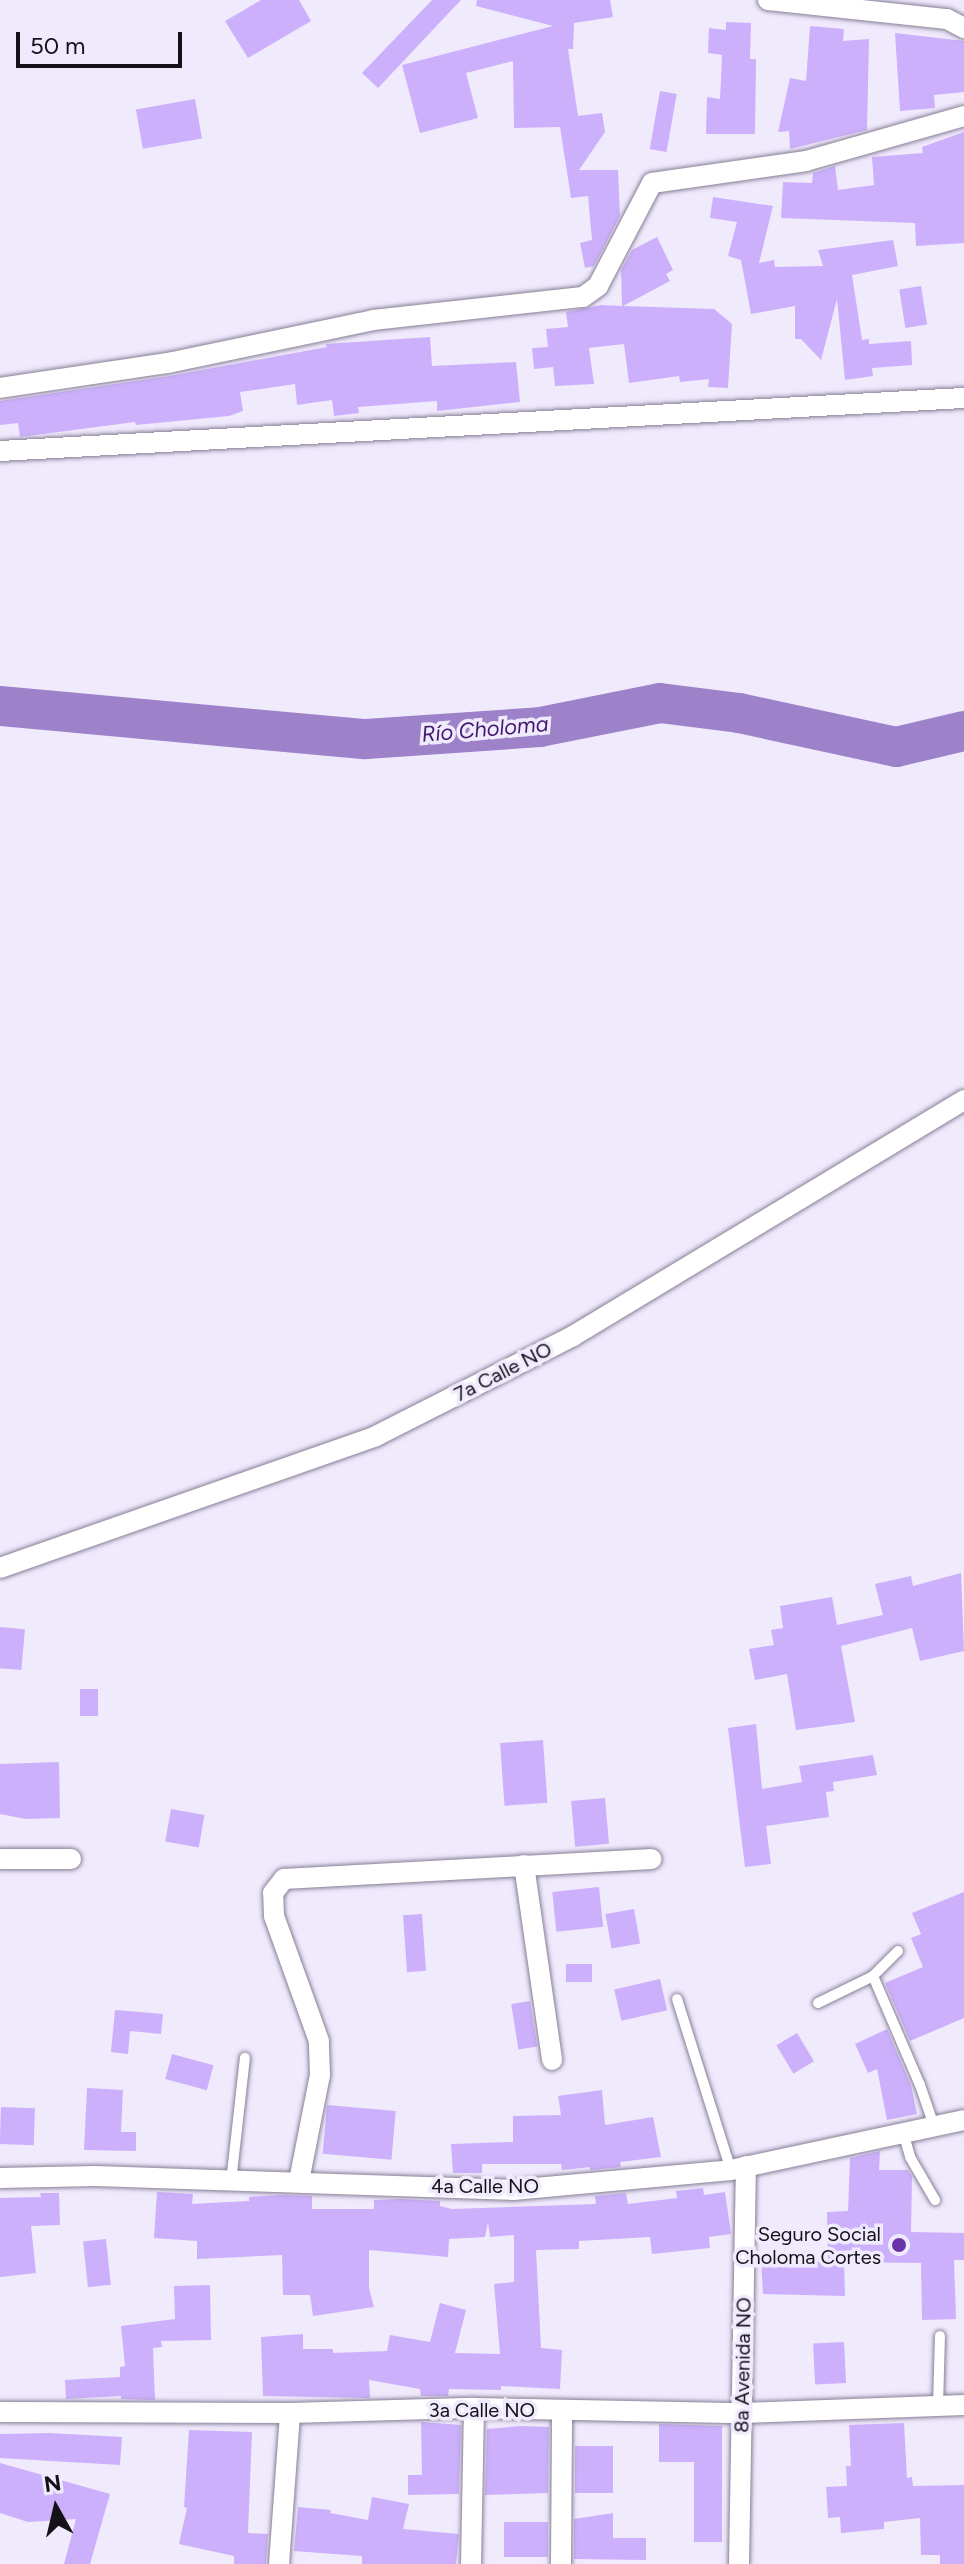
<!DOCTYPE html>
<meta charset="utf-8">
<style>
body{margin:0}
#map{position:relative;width:964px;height:2564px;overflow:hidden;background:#f0eafd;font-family:Figtree,sans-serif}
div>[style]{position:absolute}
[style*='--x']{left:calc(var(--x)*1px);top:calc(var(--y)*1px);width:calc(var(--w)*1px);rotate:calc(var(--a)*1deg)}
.river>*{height:40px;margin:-20px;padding:0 20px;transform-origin:20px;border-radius:20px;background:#9d82c9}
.building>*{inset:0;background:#ccb0fb;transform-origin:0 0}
.roads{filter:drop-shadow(0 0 2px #877f95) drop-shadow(0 0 2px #877f95)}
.lane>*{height:10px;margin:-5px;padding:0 5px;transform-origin:5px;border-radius:5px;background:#fff}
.street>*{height:20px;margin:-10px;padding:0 10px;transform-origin:10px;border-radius:10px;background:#fff}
.dots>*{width:22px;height:22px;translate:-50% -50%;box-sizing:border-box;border:4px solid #f0eafd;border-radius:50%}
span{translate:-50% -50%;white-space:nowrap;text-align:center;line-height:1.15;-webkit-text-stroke:7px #f0eafd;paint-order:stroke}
.street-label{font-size:20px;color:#141119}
.poi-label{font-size:20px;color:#141119}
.right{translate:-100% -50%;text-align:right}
.water-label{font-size:22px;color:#42196e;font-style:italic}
.north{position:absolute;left:16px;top:2468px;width:80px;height:80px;-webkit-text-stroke:6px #f0eafd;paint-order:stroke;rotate:352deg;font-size:22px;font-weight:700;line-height:32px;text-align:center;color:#141119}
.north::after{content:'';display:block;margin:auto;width:28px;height:36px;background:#141119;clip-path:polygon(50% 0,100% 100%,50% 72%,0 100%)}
.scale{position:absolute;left:16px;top:32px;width:166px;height:36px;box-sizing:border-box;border:4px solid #141119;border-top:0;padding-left:10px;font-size:24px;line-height:28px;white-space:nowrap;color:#141119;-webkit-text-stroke:6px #f0eafd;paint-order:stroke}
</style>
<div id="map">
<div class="river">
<div style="--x:0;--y:706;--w:367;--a:5.2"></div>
<div style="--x:366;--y:739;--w:174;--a:-3.9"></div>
<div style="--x:540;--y:727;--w:122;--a:-11.3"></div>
<div style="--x:660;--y:703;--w:80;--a:7.2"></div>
<div style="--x:739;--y:713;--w:161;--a:12.2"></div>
<div style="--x:896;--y:747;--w:70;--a:-13.2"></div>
</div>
<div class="building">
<div style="clip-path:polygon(261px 0,299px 0,311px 21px,248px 58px,225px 21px)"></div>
<div style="clip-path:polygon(432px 0,461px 0,378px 88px,362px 73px)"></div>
<div style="clip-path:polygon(477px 0,610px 0,613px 17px,574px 23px,573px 49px,568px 49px,578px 116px,602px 113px,605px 132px,579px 170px,618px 170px,620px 216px,594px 266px,585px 268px,580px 243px,592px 240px,588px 196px,571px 198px,560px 127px,514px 128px,513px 61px,466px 73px,478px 118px,420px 133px,402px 65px,553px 26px,476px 6px)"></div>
<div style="clip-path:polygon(726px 22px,751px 23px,750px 59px,756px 59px,755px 134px,706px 134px,707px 97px,720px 99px,721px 79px,722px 55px,708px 53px,709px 28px,726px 30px)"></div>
<div style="clip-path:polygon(810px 26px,844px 29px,843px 41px,869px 39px,867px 130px,790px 149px,789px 131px,778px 132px,790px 78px,806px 81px)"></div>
<div style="clip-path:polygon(895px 33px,964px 41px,964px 92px,934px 95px,935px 108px,900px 111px)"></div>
<div style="left:660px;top:91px;width:17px;height:59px;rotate:10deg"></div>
<div style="left:195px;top:99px;width:40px;height:60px;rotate:80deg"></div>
<div style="clip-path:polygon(964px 132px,964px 243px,916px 246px,915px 223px,781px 218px,783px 182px,812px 183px,813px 173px,835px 166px,838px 190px,874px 185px,872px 157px,923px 153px,922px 147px)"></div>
<div style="clip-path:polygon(713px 197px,773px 206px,759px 263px,774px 260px,775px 267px,823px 266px,818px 250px,893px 240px,898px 266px,852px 275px,862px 340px,869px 339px,869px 344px,911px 341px,912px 365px,872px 368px,873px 376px,845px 380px,837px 299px,821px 360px,801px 339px,795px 339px,795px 306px,751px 314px,741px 260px,728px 256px,737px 222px,710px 218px)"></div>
<div style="clip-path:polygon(657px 237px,673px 270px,666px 274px,670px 281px,623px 306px,714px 309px,732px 324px,728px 388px,708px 387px,709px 379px,680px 382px,679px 376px,629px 383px,624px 344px,589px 348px,594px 384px,555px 386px,553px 367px,534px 369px,532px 348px,548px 347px,546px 329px,568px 327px,566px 312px,601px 305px,622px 306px,621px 270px,632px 250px)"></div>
<div style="left:921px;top:286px;width:39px;height:22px;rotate:81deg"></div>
<div style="clip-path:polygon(430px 337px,432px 366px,516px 362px,520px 402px,437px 411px,437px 401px,358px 407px,359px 413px,334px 416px,332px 400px,297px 405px,295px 384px,240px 392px,243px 411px,229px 416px,136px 425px,135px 422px,20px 437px,18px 423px,0 425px,0 401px,170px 376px,327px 347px,326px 344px)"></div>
<div style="clip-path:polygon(961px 1573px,964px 1651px,920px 1661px,912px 1628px,841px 1646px,855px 1722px,796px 1730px,787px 1674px,755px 1680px,749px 1649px,774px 1645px,771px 1630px,783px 1628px,780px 1606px,832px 1597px,837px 1625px,883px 1615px,875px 1584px,911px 1576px,913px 1586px)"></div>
<div style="left:0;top:1627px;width:25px;height:41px;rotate:5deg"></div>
<div style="left:80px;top:1689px;width:18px;height:27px"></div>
<div style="clip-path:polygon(756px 1724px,762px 1789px,802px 1782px,799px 1766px,873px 1755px,877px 1775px,833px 1782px,834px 1791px,826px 1792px,829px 1817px,766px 1826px,771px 1864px,745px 1867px,728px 1728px)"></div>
<div style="left:543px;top:1740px;width:63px;height:43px;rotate:86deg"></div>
<div style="clip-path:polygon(59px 1762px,60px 1818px,26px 1819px,0 1814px,0 1764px)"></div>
<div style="left:605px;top:1798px;width:46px;height:34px;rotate:85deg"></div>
<div style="left:171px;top:1809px;width:34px;height:33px;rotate:10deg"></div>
<div style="left:599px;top:1887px;width:40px;height:47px;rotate:84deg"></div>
<div style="clip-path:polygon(964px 1892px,964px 2018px,910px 2041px,885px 1983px,923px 1967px,911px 1938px,921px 1934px,912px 1913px)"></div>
<div style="left:634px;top:1909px;width:35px;height:29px;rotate:80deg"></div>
<div style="left:422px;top:1914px;width:57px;height:19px;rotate:86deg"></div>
<div style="left:592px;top:1964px;width:18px;height:26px;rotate:90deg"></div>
<div style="left:660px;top:1979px;width:32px;height:47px;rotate:77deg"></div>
<div style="left:530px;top:2001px;width:46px;height:19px;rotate:81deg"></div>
<div style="clip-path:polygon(115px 2010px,163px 2014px,161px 2034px,130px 2031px,128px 2054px,111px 2052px)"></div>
<div style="clip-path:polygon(887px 2029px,911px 2085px,917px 2114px,887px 2120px,877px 2069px,868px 2073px,855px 2044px)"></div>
<div style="left:797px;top:2033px;width:33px;height:24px;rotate:59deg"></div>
<div style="left:172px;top:2054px;width:43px;height:26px;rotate:15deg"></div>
<div style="clip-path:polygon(87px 2088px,123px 2090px,121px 2132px,136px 2132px,136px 2151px,84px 2150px)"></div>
<div style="clip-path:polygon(602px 2090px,605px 2125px,653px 2117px,661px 2157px,620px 2162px,621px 2167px,590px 2170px,590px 2167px,562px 2170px,561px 2164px,482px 2164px,482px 2173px,453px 2173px,451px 2144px,513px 2142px,513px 2116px,561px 2115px,558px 2096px)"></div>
<div style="left:327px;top:2105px;width:69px;height:49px;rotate:5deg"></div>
<div style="left:1px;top:2107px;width:34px;height:37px;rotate:2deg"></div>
<div style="clip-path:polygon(880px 2151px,879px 2170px,908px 2170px,912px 2176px,911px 2232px,964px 2233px,964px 2260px,954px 2260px,956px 2319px,922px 2320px,921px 2263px,844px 2262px,845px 2296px,763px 2294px,761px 2259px,828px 2262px,827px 2212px,848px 2211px,850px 2158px)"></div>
<div style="clip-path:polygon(703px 2188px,704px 2195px,725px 2192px,731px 2234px,709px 2237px,710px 2248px,652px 2254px,650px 2237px,579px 2241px,579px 2249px,536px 2250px,541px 2348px,562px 2350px,560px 2389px,501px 2386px,501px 2390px,449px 2389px,448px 2396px,421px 2396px,420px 2389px,369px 2380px,370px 2398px,263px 2396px,261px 2337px,303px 2334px,303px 2349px,333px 2349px,333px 2353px,387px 2351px,390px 2335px,430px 2342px,440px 2303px,466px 2310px,455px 2353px,500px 2354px,494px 2284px,514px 2282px,514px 2235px,490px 2237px,488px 2222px,485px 2237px,449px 2239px,448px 2257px,369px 2250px,369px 2288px,374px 2307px,313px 2316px,310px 2295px,283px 2295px,282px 2255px,197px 2259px,197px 2241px,154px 2238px,157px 2192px,193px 2194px,192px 2204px,249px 2201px,249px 2197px,281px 2195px,312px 2196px,312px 2209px,374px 2209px,374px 2200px,400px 2199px,440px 2201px,440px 2206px,452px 2209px,596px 2204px,595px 2196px,626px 2193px,628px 2204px,677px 2198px,676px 2191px)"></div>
<div style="clip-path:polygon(40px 2193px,59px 2193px,60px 2225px,31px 2226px,36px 2273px,0 2277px,0 2198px,41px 2197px)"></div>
<div style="left:106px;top:2239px;width:46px;height:23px;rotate:84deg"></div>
<div style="clip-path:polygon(210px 2285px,211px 2340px,161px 2341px,162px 2347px,153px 2348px,155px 2400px,121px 2399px,121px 2396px,66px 2399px,65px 2380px,120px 2377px,120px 2367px,125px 2366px,121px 2326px,175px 2319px,174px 2286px)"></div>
<div style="left:844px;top:2342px;width:41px;height:31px;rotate:87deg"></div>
<div style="clip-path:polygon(421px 2422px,461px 2425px,459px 2494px,408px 2495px,408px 2475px,422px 2475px)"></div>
<div style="clip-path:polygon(904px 2423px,907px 2478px,912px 2477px,913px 2486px,964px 2485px,964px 2564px,940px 2564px,940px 2555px,921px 2555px,920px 2518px,884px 2522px,884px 2529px,841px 2533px,840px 2517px,828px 2518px,826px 2487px,847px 2486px,846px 2466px,851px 2466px,849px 2425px)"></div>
<div style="clip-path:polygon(659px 2424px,722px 2426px,722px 2542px,694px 2542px,694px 2462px,659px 2462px)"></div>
<div style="clip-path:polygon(520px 2426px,549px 2427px,548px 2493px,485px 2495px,487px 2429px)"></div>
<div style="clip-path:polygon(189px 2430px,252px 2432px,248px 2533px,268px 2534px,266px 2564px,234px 2564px,234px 2556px,179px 2544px,187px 2508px,184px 2507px)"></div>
<div style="clip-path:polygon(49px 2433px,122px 2437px,120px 2465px,0 2458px,0 2434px)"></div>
<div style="left:575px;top:2446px;width:38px;height:47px"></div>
<div style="clip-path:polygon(0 2463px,110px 2494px,90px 2564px,64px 2564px,76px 2519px,28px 2522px,0 2513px)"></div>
<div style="clip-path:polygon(372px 2497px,409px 2504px,403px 2529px,459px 2534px,456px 2564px,362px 2564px,362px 2556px,294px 2551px,298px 2507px,331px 2510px,330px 2513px,368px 2520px)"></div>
<div style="clip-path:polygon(613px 2513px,613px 2538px,646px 2538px,646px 2560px,574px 2559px,574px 2519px)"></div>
<div style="left:548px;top:2522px;width:35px;height:44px;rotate:90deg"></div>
</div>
<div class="roads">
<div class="lane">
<div style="--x:898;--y:1951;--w:35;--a:135"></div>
<div style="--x:873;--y:1976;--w:119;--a:66.7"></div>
<div style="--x:920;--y:2085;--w:43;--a:71.1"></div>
<div style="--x:677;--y:1999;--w:179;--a:72.5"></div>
<div style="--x:818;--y:2003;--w:61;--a:-26.1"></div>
<div style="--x:903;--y:2132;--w:26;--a:74"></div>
<div style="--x:910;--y:2157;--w:50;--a:59.8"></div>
<div style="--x:231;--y:2182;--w:125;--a:-83.6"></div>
<div style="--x:938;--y:2406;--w:70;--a:-88.4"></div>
</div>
<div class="street">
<div style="--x:768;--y:0;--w:180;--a:6.1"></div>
<div style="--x:947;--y:19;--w:19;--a:28"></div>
<div style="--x:0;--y:388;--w:170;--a:-8.5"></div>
<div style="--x:168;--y:363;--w:209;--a:-11.8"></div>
<div style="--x:373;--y:320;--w:211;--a:-6.3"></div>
<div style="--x:583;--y:297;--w:19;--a:-36"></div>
<div style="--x:598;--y:286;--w:116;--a:-62.3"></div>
<div style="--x:652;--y:183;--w:156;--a:-8.1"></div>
<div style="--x:806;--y:161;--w:164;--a:-15.9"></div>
<div style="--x:0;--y:451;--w:965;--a:-3.15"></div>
<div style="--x:0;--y:1568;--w:398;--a:-19.3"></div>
<div style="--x:376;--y:1436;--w:221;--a:-26.9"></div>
<div style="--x:573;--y:1336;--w:457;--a:-31.1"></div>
<div style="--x:0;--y:1859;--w:71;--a:0"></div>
<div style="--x:524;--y:1865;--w:197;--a:81.8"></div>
<div style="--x:0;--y:2178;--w:95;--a:-1.2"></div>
<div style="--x:95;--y:2176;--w:418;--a:1.9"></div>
<div style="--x:513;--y:2190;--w:219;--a:-5.2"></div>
<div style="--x:731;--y:2170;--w:238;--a:-12.1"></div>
<div style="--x:299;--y:2181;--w:108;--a:-78.8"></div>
<div style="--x:320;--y:2075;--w:34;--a:-92"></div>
<div style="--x:319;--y:2041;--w:133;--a:-109.8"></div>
<div style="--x:274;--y:1916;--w:23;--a:-92"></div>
<div style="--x:273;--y:1893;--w:18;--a:-52"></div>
<div style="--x:284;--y:1879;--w:368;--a:-3.1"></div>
<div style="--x:0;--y:2412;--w:290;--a:0.2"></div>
<div style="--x:290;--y:2413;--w:184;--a:-1.6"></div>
<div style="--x:474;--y:2408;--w:269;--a:1.1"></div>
<div style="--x:743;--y:2413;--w:221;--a:-2.1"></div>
<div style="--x:279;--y:2564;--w:151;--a:-85.8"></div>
<div style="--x:471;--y:2564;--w:156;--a:-88.9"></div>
<div style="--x:561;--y:2564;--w:154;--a:-89.6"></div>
<div style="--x:739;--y:2564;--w:398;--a:-89"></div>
</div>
</div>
<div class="dots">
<div style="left:899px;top:2245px;background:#6a33a9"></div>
</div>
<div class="street-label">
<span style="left:503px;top:1372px;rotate:-27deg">7a Calle NO</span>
<span style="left:485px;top:2186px">4a Calle NO</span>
<span style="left:743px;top:2365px;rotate:-89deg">8a Avenida NO</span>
<span style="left:482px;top:2410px">3a Calle NO</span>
</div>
<div class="poi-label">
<span class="right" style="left:881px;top:2246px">Seguro Social<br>Choloma Cortes</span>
</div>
<div class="water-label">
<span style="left:485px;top:729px;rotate:-5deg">Río Choloma</span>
</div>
<div class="north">N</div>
<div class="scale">50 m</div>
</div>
